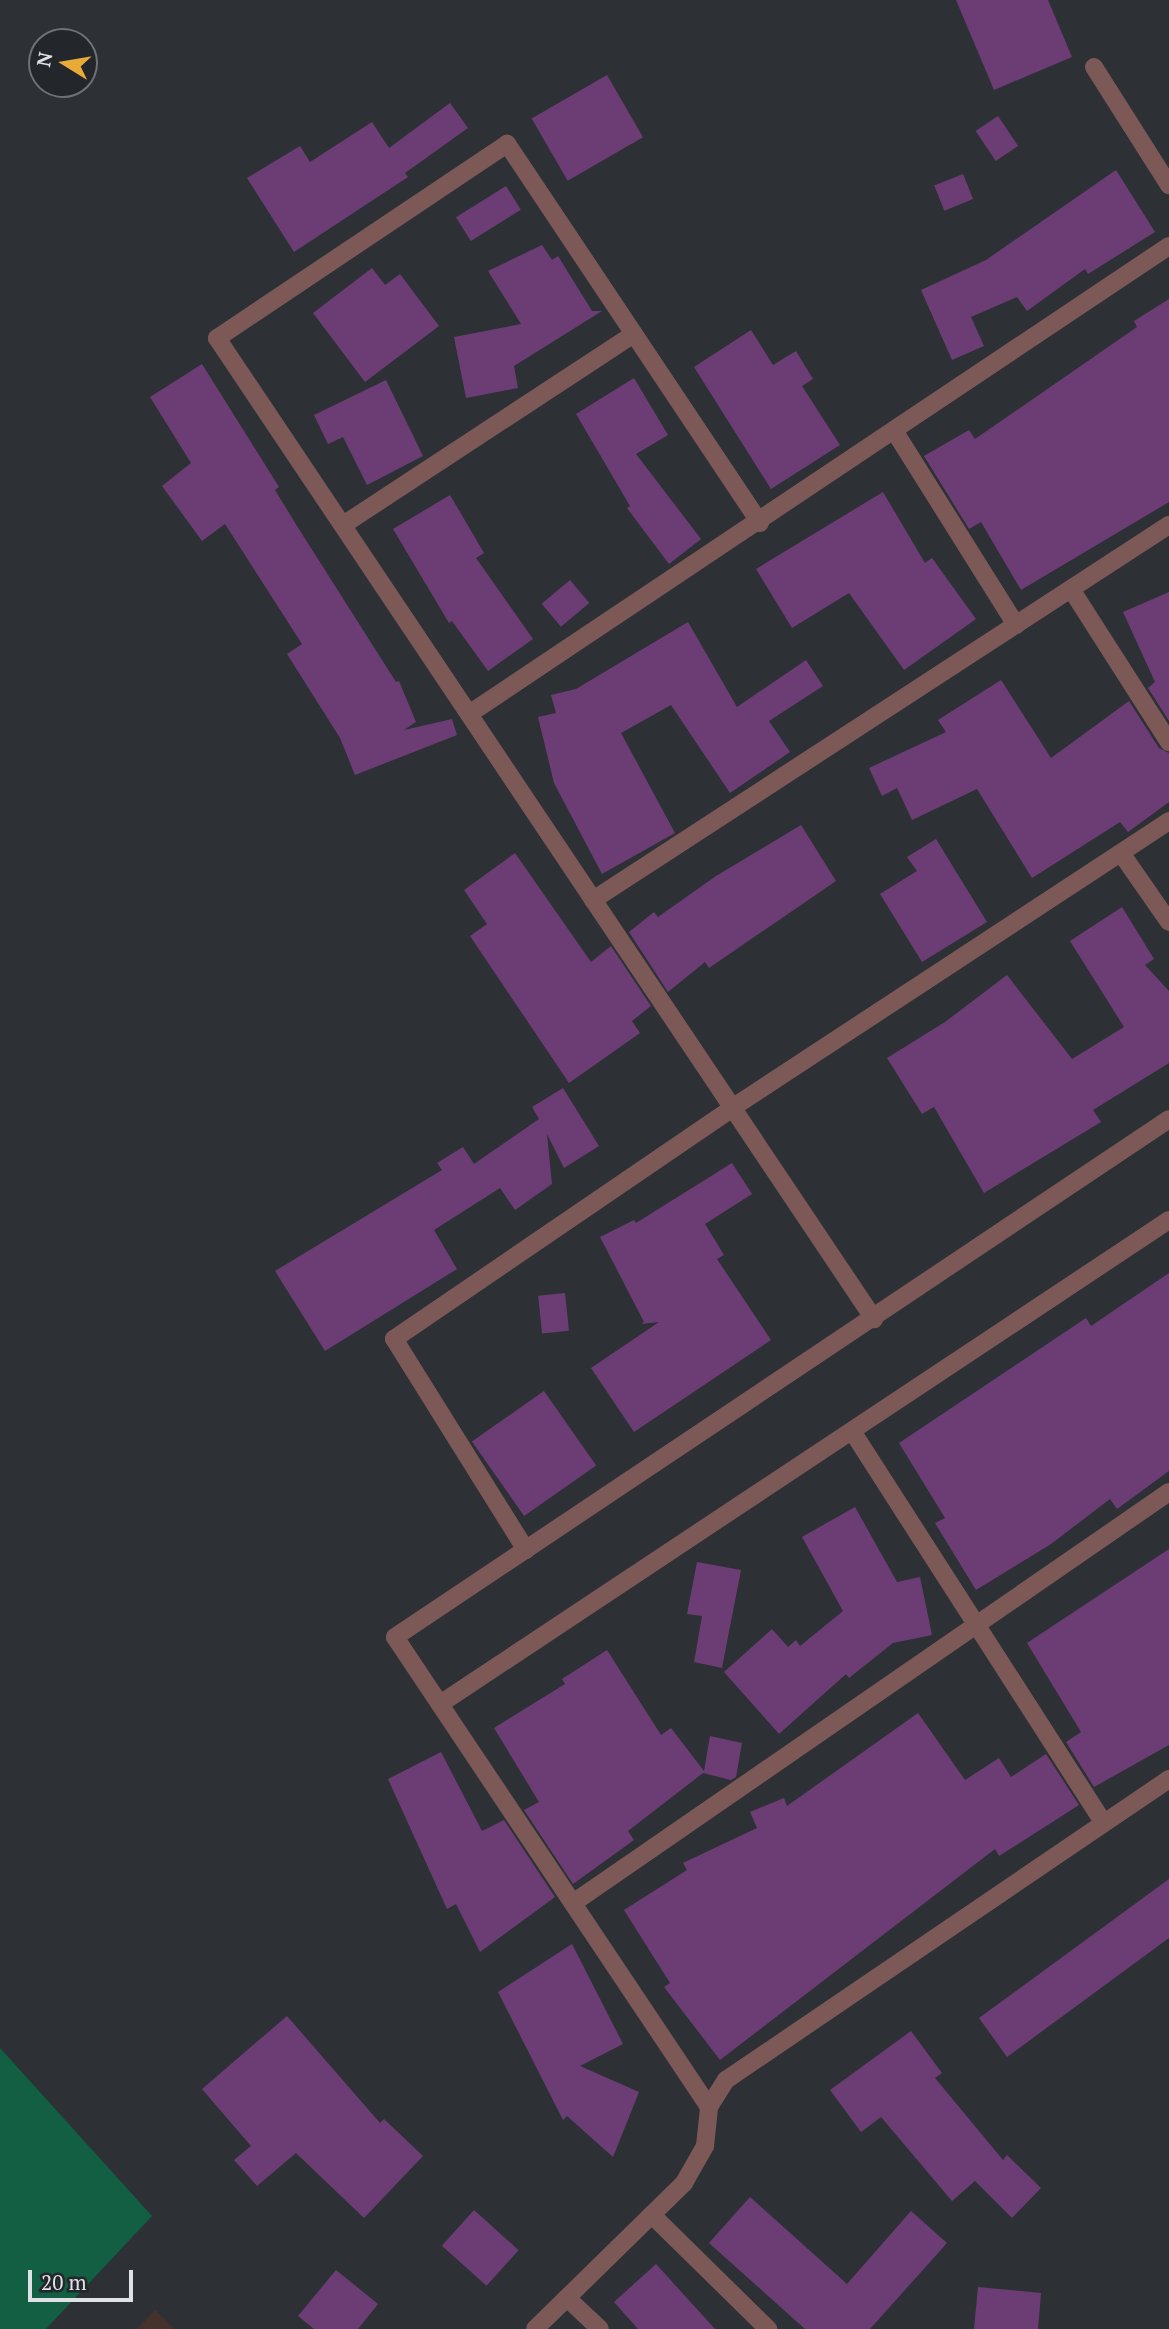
<!DOCTYPE html>
<style>
body{margin:0}
#map{position:relative;width:1169px;height:2329px;overflow:hidden;background:#2d3035;font-family:"PT Serif",serif}
div>[style]{position:absolute}
[style*='--x']{left:calc(var(--x)*1px);top:calc(var(--y)*1px);width:calc(var(--w)*1px);rotate:calc(var(--a)*1deg)}
.education>*{inset:0;background:#45322c}
.green>*{inset:0;background:#125f43}
.building>*{inset:0;background:#6c3d75;transform-origin:0 0}
.minor>*{height:18px;margin:-9px;padding:0 9px;transform-origin:9px;border-radius:9px;background:#7c5957}
span{translate:-50% -50%;white-space:nowrap;text-align:center;line-height:1.15;-webkit-text-stroke:5px #23262b;paint-order:stroke}
.north{position:absolute;left:28px;top:28px;width:70px;height:70px;box-sizing:border-box;background:#23262b;border:2px solid #6e7175;border-radius:50%;rotate:281deg;font-size:19px;font-weight:700;line-height:28px;text-align:center;color:#dfe1e4}
.north::after{content:'';display:block;margin:auto;width:24px;height:32px;background:#e9ab37;clip-path:polygon(50% 0,100% 100%,50% 72%,0 100%)}
.scale{position:absolute;left:28px;top:2270px;width:105px;height:32px;box-sizing:border-box;border:4px solid #dfe1e4;border-top:0;padding-left:9px;font-size:21px;line-height:24px;white-space:nowrap;color:#dfe1e4;-webkit-text-stroke:5px #23262b;paint-order:stroke}
</style>
<div id="map">
<div class="education">
<div style="clip-path:polygon(155px 2310px,174px 2329px,137px 2329px)"></div>
</div>
<div class="green">
<div style="clip-path:polygon(0 2048px,152px 2216px,46px 2329px,0 2329px)"></div>
</div>
<div class="building">
<div style="clip-path:polygon(956px 0,1048px 0,1072px 57px,994px 90px)"></div>
<div style="left:607px;top:75px;width:72px;height:87px;rotate:60deg"></div>
<div style="clip-path:polygon(450px 103px,468px 128px,405px 173px,408px 177px,294px 252px,247px 178px,300px 146px,310px 162px,372px 122px,389px 148px)"></div>
<div style="left:998px;top:116px;width:36px;height:27px;rotate:56deg"></div>
<div style="clip-path:polygon(1116px 170px,1155px 232px,1088px 274px,1085px 269px,1027px 311px,1017px 297px,971px 317px,984px 346px,952px 360px,921px 290px,986px 260px)"></div>
<div style="left:963px;top:174px;width:27px;height:31px;rotate:68deg"></div>
<div style="left:506px;top:186px;width:28px;height:59px;rotate:58deg"></div>
<div style="clip-path:polygon(542px 245px,552px 260px,558px 256px,592px 311px,602px 311px,514px 366px,518px 388px,466px 398px,454px 337px,521px 324px,488px 271px)"></div>
<div style="clip-path:polygon(372px 268px,385px 285px,400px 274px,439px 326px,365px 382px,313px 313px)"></div>
<div style="clip-path:polygon(1169px 299px,1169px 502px,1021px 590px,981px 522px,969px 529px,924px 456px,969px 430px,975px 439px,1137px 327px,1134px 321px)"></div>
<div style="clip-path:polygon(751px 330px,773px 365px,796px 351px,813px 379px,802px 386px,840px 445px,771px 489px,694px 367px)"></div>
<div style="clip-path:polygon(202px 364px,279px 487px,275px 490px,297px 526px,396px 682px,399px 681px,416px 722px,404px 730px,452px 719px,457px 735px,355px 775px,340px 738px,287px 654px,302px 644px,225px 524px,202px 541px,162px 486px,191px 463px,150px 397px)"></div>
<div style="clip-path:polygon(634px 378px,668px 435px,636px 454px,701px 539px,669px 564px,627px 508px,630px 506px,576px 414px)"></div>
<div style="clip-path:polygon(386px 380px,423px 456px,367px 485px,343px 437px,328px 444px,314px 415px)"></div>
<div style="clip-path:polygon(883px 492px,925px 563px,932px 558px,976px 619px,904px 670px,849px 593px,792px 628px,756px 569px)"></div>
<div style="clip-path:polygon(450px 495px,484px 553px,476px 558px,533px 639px,488px 671px,452px 621px,449px 623px,393px 529px)"></div>
<div style="left:570px;top:580px;width:30px;height:37px;rotate:50deg"></div>
<div style="clip-path:polygon(1169px 592px,1169px 721px,1148px 688px,1155px 682px,1123px 612px)"></div>
<div style="clip-path:polygon(688px 622px,737px 707px,806px 660px,823px 686px,769px 721px,790px 752px,730px 793px,671px 705px,621px 733px,675px 833px,602px 874px,554px 783px,538px 717px,556px 713px,551px 695px,576px 689px)"></div>
<div style="clip-path:polygon(1001px 680px,1051px 758px,1129px 701px,1159px 748px,1169px 753px,1169px 802px,1128px 832px,1120px 822px,1032px 878px,977px 789px,912px 820px,897px 788px,882px 796px,869px 768px,946px 732px,938px 720px)"></div>
<div style="clip-path:polygon(801px 825px,836px 881px,709px 968px,705px 962px,668px 992px,629px 932px,654px 912px,658px 917px,716px 876px)"></div>
<div style="clip-path:polygon(936px 839px,987px 922px,922px 962px,880px 894px,917px 871px,907px 857px)"></div>
<div style="clip-path:polygon(515px 853px,591px 962px,611px 946px,651px 1006px,632px 1021px,640px 1033px,569px 1083px,470px 936px,487px 924px,464px 890px)"></div>
<div style="clip-path:polygon(1122px 907px,1154px 959px,1145px 965px,1169px 991px,1169px 1063px,1093px 1110px,1101px 1122px,984px 1193px,934px 1107px,922px 1114px,887px 1058px,945px 1022px,1007px 975px,1072px 1059px,1124px 1027px,1070px 941px)"></div>
<div style="clip-path:polygon(563px 1088px,599px 1146px,564px 1168px,547px 1134px,552px 1184px,515px 1210px,500px 1188px,434px 1230px,457px 1269px,325px 1351px,275px 1271px,442px 1170px,437px 1163px,463px 1147px,474px 1164px,539px 1119px,532px 1107px)"></div>
<div style="clip-path:polygon(732px 1163px,752px 1194px,705px 1224px,724px 1255px,717px 1259px,771px 1340px,634px 1432px,591px 1368px,659px 1322px,641px 1324px,644px 1322px,600px 1237px,634px 1220px,636px 1223px)"></div>
<div style="clip-path:polygon(1169px 1273px,1169px 1471px,1117px 1509px,1110px 1499px,1051px 1544px,976px 1590px,935px 1523px,945px 1518px,899px 1443px,1086px 1318px,1091px 1326px)"></div>
<div style="left:565px;top:1293px;width:38px;height:27px;rotate:84deg"></div>
<div style="left:544px;top:1391px;width:91px;height:88px;rotate:55deg"></div>
<div style="clip-path:polygon(855px 1507px,897px 1582px,920px 1577px,932px 1635px,893px 1643px,849px 1678px,846px 1674px,779px 1734px,724px 1672px,772px 1629px,788px 1647px,796px 1640px,800px 1646px,843px 1611px,802px 1537px)"></div>
<div style="clip-path:polygon(1169px 1549px,1169px 1745px,1094px 1787px,1066px 1742px,1081px 1732px,1027px 1643px)"></div>
<div style="clip-path:polygon(697px 1562px,741px 1570px,722px 1668px,694px 1662px,702px 1616px,687px 1614px)"></div>
<div style="clip-path:polygon(607px 1650px,661px 1735px,671px 1728px,704px 1771px,710px 1736px,742px 1743px,736px 1777px,731px 1780px,703px 1773px,628px 1831px,634px 1840px,573px 1884px,524px 1810px,539px 1802px,494px 1728px,565px 1684px,562px 1679px)"></div>
<div style="clip-path:polygon(918px 1713px,965px 1780px,999px 1758px,1011px 1777px,1046px 1754px,1079px 1805px,999px 1856px,995px 1849px,720px 2060px,664px 1987px,670px 1983px,624px 1910px,687px 1870px,683px 1863px,757px 1828px,750px 1812px,784px 1798px,787px 1806px)"></div>
<div style="clip-path:polygon(441px 1752px,482px 1831px,504px 1820px,555px 1897px,480px 1952px,456px 1904px,447px 1909px,388px 1779px)"></div>
<div style="clip-path:polygon(1169px 1879px,1169px 1938px,1007px 2057px,979px 2018px)"></div>
<div style="clip-path:polygon(572px 1944px,623px 2044px,580px 2066px,639px 2092px,613px 2157px,567px 2116px,563px 2120px,498px 1992px)"></div>
<div style="clip-path:polygon(287px 2016px,380px 2123px,384px 2119px,423px 2156px,364px 2218px,296px 2153px,257px 2186px,234px 2160px,251px 2146px,202px 2089px)"></div>
<div style="clip-path:polygon(911px 2031px,942px 2073px,935px 2078px,1003px 2160px,1007px 2155px,1041px 2188px,1012px 2218px,975px 2181px,952px 2201px,881px 2117px,861px 2132px,830px 2090px)"></div>
<div style="clip-path:polygon(750px 2197px,847px 2284px,911px 2211px,947px 2243px,870px 2329px,805px 2329px,709px 2243px)"></div>
<div style="left:474px;top:2210px;width:60px;height:48px;rotate:42deg"></div>
<div style="clip-path:polygon(656px 2264px,715px 2329px,638px 2329px,614px 2302px)"></div>
<div style="clip-path:polygon(336px 2270px,378px 2304px,358px 2329px,314px 2329px,298px 2316px)"></div>
<div style="clip-path:polygon(978px 2287px,1041px 2293px,1038px 2329px,974px 2329px)"></div>
</div>
<div class="minor">
<div style="--x:1094;--y:67;--w:140;--a:57.6"></div>
<div style="--x:895;--y:432;--w:228;--a:57.9"></div>
<div style="--x:760;--y:523;--w:456;--a:-123.7"></div>
<div style="--x:507;--y:144;--w:349;--a:146.2"></div>
<div style="--x:217;--y:338;--w:1181;--a:56.19"></div>
<div style="--x:343;--y:525;--w:348;--a:-33.3"></div>
<div style="--x:1071;--y:589;--w:182;--a:57.4"></div>
<div style="--x:469;--y:714;--w:842;--a:-33.77"></div>
<div style="--x:1121;--y:853;--w:84;--a:55.2"></div>
<div style="--x:593;--y:900;--w:687;--a:-33.07"></div>
<div style="--x:852;--y:1431;--w:466;--a:57.3"></div>
<div style="--x:526;--y:1550;--w:249;--a:-122"></div>
<div style="--x:394;--y:1339;--w:409;--a:-34.3"></div>
<div style="--x:732;--y:1108;--w:523;--a:-33.29"></div>
<div style="--x:440;--y:1704;--w:875;--a:-33.58"></div>
<div style="--x:573;--y:1903;--w:724;--a:-34.59"></div>
<div style="--x:709;--y:2107;--w:565;--a:-123.75"></div>
<div style="--x:395;--y:1637;--w:931;--a:-33.79"></div>
<div style="--x:652;--y:2215;--w:163;--a:44.5"></div>
<div style="--x:567;--y:2298;--w:45;--a:43.2"></div>
<div style="--x:535;--y:2329;--w:209;--a:-44.4"></div>
<div style="--x:684;--y:2183;--w:43;--a:-60.4"></div>
<div style="--x:705;--y:2146;--w:39;--a:-84"></div>
<div style="--x:709;--y:2107;--w:32;--a:-58"></div>
<div style="--x:726;--y:2080;--w:536;--a:-34.19"></div>
</div>
<div class="north">N</div>
<div class="scale">20 m</div>
</div>
